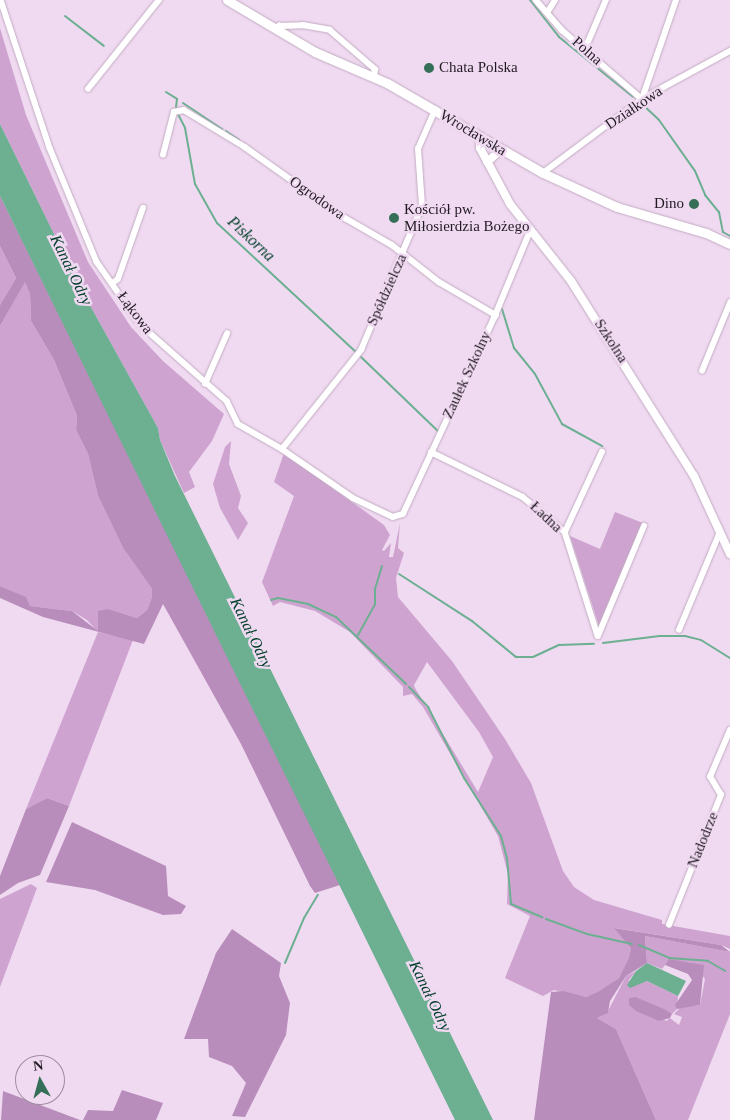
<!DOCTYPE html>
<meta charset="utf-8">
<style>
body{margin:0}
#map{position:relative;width:730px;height:1120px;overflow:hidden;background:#f0daf1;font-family:Georgia,serif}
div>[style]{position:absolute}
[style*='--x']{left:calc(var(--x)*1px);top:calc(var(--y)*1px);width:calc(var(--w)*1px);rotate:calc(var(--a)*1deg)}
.green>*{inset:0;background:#cea3d0}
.forest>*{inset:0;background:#b98dbb}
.water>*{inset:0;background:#6caf91}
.stream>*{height:2px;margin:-1px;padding:0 1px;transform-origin:1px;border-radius:1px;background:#6caf91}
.roads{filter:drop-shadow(0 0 1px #c2acc2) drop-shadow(0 0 1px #c2acc2)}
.minor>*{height:5.5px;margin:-2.75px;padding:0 2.75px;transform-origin:2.75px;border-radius:2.75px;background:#fff}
.tertiary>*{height:8px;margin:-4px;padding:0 4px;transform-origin:4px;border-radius:4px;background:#fff}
.secondary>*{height:9px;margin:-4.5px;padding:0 4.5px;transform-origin:4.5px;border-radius:4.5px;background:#fff}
.dots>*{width:14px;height:14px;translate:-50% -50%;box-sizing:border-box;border:2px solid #f0daf1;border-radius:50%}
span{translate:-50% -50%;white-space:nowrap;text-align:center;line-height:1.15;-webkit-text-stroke:5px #f0daf1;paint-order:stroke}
.street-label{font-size:15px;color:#221a23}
.poi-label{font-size:15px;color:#221a23}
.left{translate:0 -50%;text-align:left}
.right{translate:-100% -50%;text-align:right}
.water-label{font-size:16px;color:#05412d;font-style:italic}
.north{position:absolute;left:15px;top:1055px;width:50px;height:50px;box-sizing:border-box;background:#f0daf1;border:1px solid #9e8d9f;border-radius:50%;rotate:353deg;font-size:14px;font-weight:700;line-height:20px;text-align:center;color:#221a23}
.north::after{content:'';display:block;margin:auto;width:18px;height:22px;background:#366f57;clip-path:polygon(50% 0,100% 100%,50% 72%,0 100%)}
</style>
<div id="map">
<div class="green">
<div style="clip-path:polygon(0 28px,26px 115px,88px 262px,131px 327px,163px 361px,224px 414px,212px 441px,189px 472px,195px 487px,184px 493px,160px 440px,158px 428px,82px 291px,0 124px)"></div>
<div style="clip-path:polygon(0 246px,16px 278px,0 305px)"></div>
<div style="clip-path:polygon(25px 281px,30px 294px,31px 321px,54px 360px,77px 416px,76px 430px,88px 454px,98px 496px,123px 548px,152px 589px,152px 597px,147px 610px,137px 618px,109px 609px,98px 618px,98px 632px,133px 640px,69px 806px,47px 798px,26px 809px,98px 632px,87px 620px,72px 611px,30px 606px,25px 597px,0 586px,0 326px)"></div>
<div style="clip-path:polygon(231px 441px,229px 464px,241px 496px,238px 508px,248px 523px,238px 540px,220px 508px,213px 484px,225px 447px)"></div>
<div style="clip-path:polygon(evenodd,284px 453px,384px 525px,390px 535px,382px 550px,384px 551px,391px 543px,389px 557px,393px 557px,400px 523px,398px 548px,404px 553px,396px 578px,398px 597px,452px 661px,505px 739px,531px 783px,563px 871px,574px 887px,594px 900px,662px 920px,662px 924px,730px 936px,730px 949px,721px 945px,615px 928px,631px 947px,630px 958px,619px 978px,598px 993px,586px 997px,554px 990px,543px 996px,505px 978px,530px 916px,507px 904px,508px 874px,498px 836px,423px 707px,412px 694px,403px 696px,403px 687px,350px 632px,315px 611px,280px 602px,273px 606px,262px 582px,294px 496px,274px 482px,284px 453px,427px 662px,479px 732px,493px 757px,478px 792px,415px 688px,414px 685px,427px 662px)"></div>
<div style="clip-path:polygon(615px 512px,643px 523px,600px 629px,570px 536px,600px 549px)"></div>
<div style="clip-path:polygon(31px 884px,37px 888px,0 987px,0 899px)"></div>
<div style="clip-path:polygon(645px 936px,730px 952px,730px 1014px,688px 1120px,656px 1120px,616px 1029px,597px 1018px,607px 1013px,626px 976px,636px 971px,629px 980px,630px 987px,647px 981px,678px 996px,677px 1009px,672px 1014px,636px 997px,666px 1021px,670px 1018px,679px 1025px,682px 1017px,674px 1014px,680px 1008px,700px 1005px,705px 979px,692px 963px,669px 960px,662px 969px,647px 963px)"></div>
</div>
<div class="forest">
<div style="clip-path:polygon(0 196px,282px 764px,340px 885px,315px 893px,310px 886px,241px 744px,163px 604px,144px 644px,43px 617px,0 598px,0 586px,26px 597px,30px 606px,72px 611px,98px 631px,98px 611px,109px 609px,137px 618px,147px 610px,152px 597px,152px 589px,123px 548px,98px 496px,88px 454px,76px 430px,77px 416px,54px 360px,31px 321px,30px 294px,25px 282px,0 326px,0 305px,16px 278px,0 246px)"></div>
<div style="clip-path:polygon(47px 798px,69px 806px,40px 875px,18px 883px,0 895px,0 876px,26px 809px)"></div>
<div style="clip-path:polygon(72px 822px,166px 866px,168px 896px,186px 906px,181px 914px,163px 915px,95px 890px,46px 882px)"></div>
<div style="clip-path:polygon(614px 928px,721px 945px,730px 952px,645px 936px,647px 963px,626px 976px,610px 1001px,608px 1013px,597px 1018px,616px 1029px,656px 1120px,534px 1120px,551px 992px,563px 991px,586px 997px,598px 992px,619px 978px,629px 958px,631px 948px)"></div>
<div style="clip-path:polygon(232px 929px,281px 963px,279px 976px,290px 1003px,286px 1035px,245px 1117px,232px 1116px,246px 1083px,232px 1066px,209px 1057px,208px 1039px,184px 1039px,216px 953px)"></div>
<div style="clip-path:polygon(669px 959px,704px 965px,700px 1005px,677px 1009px,675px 1005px,692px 980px,688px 974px,665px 965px)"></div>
<div style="clip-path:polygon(636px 997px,666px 1010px,672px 1014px,670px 1018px,659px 1021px,636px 1011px,629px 1005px,629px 998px)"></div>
<div style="clip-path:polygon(122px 1090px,163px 1103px,156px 1120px,83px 1120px,88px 1110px,113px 1111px)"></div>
<div style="clip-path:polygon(3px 1091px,80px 1120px,1px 1120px)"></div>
</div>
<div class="water">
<div style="clip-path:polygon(0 124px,82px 291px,158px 428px,160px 440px,175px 476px,493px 1120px,455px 1120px,0 196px)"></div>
<div style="clip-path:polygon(647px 963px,686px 981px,678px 996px,647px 981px,630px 988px,627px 985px,636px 971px)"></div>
</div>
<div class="stream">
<div style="--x:530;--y:0;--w:47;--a:51.9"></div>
<div style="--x:559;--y:37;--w:95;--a:39"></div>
<div style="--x:65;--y:16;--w:49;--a:37.6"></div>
<div style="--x:166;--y:92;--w:13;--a:32"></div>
<div style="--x:177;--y:99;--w:8;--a:97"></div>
<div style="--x:183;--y:103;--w:47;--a:33.7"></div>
<div style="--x:642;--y:104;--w:23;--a:43"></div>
<div style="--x:659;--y:120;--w:62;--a:54.8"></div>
<div style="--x:695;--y:171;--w:26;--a:67"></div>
<div style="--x:705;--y:195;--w:22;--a:51"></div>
<div style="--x:719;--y:212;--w:20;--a:79"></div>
<div style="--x:723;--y:232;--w:8;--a:30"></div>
<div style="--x:178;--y:114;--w:16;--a:63"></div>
<div style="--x:185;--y:128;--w:57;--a:79.9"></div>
<div style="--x:195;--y:184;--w:45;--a:60.6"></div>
<div style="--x:217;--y:223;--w:190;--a:42.9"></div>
<div style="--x:226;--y:131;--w:16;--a:35"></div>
<div style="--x:310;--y:189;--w:42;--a:36.3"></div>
<div style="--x:502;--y:309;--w:41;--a:72.9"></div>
<div style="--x:514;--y:348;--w:33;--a:51"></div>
<div style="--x:535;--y:374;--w:57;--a:61.6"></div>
<div style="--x:562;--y:424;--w:46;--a:28.8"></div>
<div style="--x:361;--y:357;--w:107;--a:43.9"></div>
<div style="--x:399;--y:574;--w:87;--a:32.8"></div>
<div style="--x:472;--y:621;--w:57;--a:39.3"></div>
<div style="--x:516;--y:657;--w:17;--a:0"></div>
<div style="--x:533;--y:657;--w:29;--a:-25"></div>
<div style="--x:559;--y:645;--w:35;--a:-2"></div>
<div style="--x:271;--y:600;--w:7;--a:-16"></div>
<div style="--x:278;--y:598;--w:31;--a:11"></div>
<div style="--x:308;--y:604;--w:31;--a:25"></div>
<div style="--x:336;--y:617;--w:97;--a:43.7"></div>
<div style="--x:358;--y:635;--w:35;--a:-61"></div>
<div style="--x:375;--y:604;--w:15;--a:-90"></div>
<div style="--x:375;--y:589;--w:24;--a:-73"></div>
<div style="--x:603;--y:643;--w:57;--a:-7"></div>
<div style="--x:660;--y:636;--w:25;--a:0"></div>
<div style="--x:685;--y:636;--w:16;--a:14"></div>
<div style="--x:701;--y:640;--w:34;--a:32"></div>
<div style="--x:409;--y:687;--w:28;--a:46"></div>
<div style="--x:428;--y:707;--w:80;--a:63.1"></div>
<div style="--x:464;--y:778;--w:69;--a:57.5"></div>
<div style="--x:501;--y:836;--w:23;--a:75"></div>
<div style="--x:507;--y:858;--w:46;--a:85"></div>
<div style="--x:511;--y:904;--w:34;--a:23"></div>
<div style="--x:546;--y:919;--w:44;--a:20.1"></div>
<div style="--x:587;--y:934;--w:46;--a:12.5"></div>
<div style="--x:639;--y:945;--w:33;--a:23"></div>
<div style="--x:669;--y:958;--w:39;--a:4"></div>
<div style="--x:708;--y:961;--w:20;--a:30"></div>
<div style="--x:285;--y:963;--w:49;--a:-67.1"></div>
<div style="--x:304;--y:918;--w:27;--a:-59"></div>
</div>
<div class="roads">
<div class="minor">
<div style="--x:1;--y:0;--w:156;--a:71.7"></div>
<div style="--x:50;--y:148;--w:123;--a:67.6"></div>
<div style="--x:97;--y:262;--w:77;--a:55.1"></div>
<div style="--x:141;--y:325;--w:115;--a:41.5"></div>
<div style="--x:227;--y:401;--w:25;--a:64"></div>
<div style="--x:238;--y:424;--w:51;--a:29.6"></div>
<div style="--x:282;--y:449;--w:86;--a:34.6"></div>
<div style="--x:353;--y:498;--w:44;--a:25.4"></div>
<div style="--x:393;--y:517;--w:10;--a:-17"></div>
<div style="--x:403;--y:514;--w:216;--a:-65.1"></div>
<div style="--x:494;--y:318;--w:94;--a:-67.5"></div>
<div style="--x:536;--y:0;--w:40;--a:49"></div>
<div style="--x:562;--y:30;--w:106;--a:40.8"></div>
<div style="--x:547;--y:13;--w:15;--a:-58"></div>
<div style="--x:275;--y:30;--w:6;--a:-45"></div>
<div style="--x:279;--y:26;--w:24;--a:-2"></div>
<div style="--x:303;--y:25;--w:27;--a:10"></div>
<div style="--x:330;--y:30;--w:60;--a:40.9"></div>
<div style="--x:375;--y:69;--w:8;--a:90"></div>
<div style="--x:585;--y:49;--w:53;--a:-66.8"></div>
<div style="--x:88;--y:89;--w:114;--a:-51.4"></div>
<div style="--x:642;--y:99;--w:105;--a:-71"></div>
<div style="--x:163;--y:155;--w:44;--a:-75.7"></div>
<div style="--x:174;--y:112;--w:10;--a:-11"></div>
<div style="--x:184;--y:110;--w:71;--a:31.2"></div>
<div style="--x:245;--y:147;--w:123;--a:35.4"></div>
<div style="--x:345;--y:218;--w:54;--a:29.9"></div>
<div style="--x:392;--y:245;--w:60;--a:38.2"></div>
<div style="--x:439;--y:282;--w:66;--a:30.1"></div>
<div style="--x:543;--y:173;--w:124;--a:-36.8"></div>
<div style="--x:642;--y:99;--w:100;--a:-28.6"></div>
<div style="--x:113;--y:283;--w:6;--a:-39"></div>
<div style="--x:118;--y:279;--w:75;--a:-70.6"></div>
<div style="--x:702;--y:371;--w:74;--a:-67.6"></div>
<div style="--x:205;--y:384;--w:55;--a:-66.3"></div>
<div style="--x:282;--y:449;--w:127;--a:-51.4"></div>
<div style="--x:361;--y:350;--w:156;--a:-67"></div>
<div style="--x:422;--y:206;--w:57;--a:-94"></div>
<div style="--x:418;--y:149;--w:43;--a:-66.4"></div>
<div style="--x:431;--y:452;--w:102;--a:26.1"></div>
<div style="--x:523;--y:497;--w:55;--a:39.8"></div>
<div style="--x:565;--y:532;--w:109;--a:72.4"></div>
<div style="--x:565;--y:532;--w:88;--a:-65.2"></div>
<div style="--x:679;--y:630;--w:106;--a:-67.3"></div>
<div style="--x:598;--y:636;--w:119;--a:-67.3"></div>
<div style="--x:669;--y:925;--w:140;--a:-68.2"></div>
<div style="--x:721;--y:795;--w:21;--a:-121"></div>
<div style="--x:710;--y:777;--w:51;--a:-66.9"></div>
</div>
<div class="tertiary">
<div style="--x:480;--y:138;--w:10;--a:90"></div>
<div style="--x:480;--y:148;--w:64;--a:61.8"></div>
<div style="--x:510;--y:204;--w:98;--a:51.6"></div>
<div style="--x:571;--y:281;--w:231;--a:57.8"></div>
<div style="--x:694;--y:476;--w:86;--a:65.2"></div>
<div style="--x:487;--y:162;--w:18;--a:-41"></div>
</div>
<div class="secondary">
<div style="--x:227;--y:0;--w:102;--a:30.6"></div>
<div style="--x:315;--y:52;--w:78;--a:23.3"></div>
<div style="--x:387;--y:83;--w:180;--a:30"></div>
<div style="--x:543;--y:173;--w:81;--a:24.7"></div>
<div style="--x:617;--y:207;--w:93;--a:16.3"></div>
<div style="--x:706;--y:233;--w:26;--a:25"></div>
</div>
</div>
<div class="dots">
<div style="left:429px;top:68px;background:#366f57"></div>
<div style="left:694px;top:204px;background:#366f57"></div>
<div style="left:394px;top:218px;background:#366f57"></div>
</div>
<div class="street-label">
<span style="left:587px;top:51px;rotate:41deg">Polna</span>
<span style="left:634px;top:108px;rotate:-34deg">Działkowa</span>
<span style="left:473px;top:133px;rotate:31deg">Wrocławska</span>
<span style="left:317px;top:198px;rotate:35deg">Ogrodowa</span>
<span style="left:387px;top:290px;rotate:-66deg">Spółdzielcza</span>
<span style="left:135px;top:313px;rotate:53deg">Łąkowa</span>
<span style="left:611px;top:341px;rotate:57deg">Szkolna</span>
<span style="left:467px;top:375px;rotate:-65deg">Zaułek Szkolny</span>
<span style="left:546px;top:517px;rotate:43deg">Ładna</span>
<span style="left:703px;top:840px;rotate:-68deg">Nadodrze</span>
</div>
<div class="poi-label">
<span class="left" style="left:439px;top:68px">Chata Polska</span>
<span class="right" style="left:684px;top:204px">Dino</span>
<span class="left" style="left:404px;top:218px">Kościół pw.<br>Miłosierdzia Bożego</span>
</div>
<div class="water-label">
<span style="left:251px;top:239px;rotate:43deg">Piskorna</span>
<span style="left:71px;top:270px;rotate:64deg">Kanał Odry</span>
<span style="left:251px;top:633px;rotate:64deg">Kanał Odry</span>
<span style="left:430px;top:996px;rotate:64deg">Kanał Odry</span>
</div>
<div class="north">N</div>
</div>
